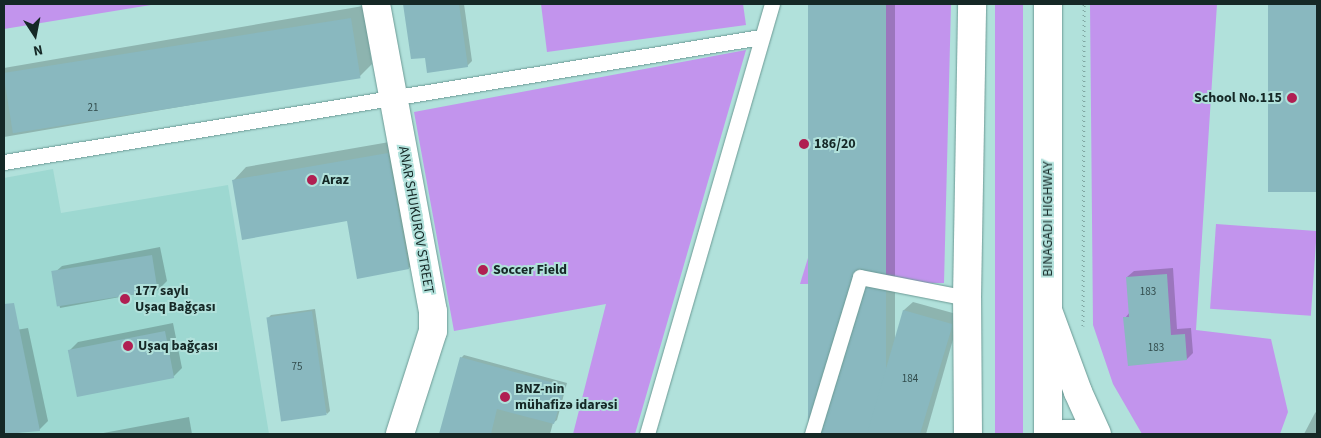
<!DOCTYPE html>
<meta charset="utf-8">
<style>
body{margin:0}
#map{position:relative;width:1321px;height:438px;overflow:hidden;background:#b1e1db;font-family:"Source Sans 3",sans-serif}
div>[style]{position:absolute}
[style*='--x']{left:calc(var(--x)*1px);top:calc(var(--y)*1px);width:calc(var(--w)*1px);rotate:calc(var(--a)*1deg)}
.built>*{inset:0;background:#9dd8d1}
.green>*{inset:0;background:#c294ed;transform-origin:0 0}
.shadow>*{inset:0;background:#0003;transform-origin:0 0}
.building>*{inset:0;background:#89b8bf;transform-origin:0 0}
.path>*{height:3px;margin-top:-1.5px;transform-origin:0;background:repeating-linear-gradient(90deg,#80a6a2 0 1px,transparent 0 5px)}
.roads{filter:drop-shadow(0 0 1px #6c9a95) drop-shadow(0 0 1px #6c9a95)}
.lane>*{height:15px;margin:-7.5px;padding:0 7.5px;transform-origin:7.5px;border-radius:7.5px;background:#fff}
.street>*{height:28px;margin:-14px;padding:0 14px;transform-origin:14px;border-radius:14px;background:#fff}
.secondary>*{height:28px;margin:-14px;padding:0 14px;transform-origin:14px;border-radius:14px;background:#fff}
.primary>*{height:28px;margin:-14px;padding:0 14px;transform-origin:14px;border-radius:14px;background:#fff}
.dots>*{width:14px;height:14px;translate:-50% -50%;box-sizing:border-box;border:2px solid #b1e1db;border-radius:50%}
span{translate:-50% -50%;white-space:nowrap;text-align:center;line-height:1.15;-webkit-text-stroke:4px #b1e1db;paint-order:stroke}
.number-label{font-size:11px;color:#324c4c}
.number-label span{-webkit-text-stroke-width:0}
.poi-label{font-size:14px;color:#152826;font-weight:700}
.right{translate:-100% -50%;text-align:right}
.left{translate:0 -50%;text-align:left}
.street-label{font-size:14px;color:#152826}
.frame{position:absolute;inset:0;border:5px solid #152826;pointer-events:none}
.north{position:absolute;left:10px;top:10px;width:50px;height:50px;-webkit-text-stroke:4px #b1e1db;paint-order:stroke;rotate:169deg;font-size:14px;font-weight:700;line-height:20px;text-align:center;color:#152826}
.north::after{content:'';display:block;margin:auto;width:18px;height:22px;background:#152826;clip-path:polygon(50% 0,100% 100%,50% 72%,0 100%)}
</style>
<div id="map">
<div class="built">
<div style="clip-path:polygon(53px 169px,61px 213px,228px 185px,269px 434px,4px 434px,4px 178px)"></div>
</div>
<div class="green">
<div style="clip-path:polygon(4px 4px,157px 4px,4px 29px)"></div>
<div style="clip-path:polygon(541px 4px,743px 4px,746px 25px,547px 52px)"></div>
<div style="clip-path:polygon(886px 4px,951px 4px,944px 283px,800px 284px)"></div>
<div style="left:995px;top:4px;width:28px;height:430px"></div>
<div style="clip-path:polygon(1090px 4px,1217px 4px,1196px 330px,1271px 339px,1288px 412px,1280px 434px,1142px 434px,1113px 384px,1093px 325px)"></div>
<div style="clip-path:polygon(746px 50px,635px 434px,573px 434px,606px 304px,454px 331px,414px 112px)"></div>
<div style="left:1216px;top:224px;width:101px;height:85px;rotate:4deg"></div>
</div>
<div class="shadow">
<div style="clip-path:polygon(404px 4px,464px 4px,472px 61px,467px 66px,426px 56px,412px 58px)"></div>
<div style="left:809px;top:4px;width:86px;height:450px"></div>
<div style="left:1269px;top:4px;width:48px;height:187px"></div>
<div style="clip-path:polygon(363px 6px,372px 64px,360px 76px,4px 137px,4px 68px)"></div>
<div style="clip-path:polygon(401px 140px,422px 255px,409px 268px,348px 220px,233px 181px,246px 167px)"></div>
<div style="clip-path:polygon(160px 247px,167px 281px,158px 290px,60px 308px,53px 274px,62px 266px)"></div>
<div style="clip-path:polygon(1173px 268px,1177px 329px,1191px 328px,1193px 353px,1187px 359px,1125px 318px,1130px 312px,1127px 277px,1134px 271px)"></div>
<div style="clip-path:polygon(913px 302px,960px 315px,926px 434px,868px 434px,904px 310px)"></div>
<div style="clip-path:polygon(315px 309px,330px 411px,327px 414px,268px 318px,271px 315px)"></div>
<div style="clip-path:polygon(173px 323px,182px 368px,173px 377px,69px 351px,78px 342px)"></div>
<div style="clip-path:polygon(28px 328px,48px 421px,39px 430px,4px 434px,4px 332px)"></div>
<div style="clip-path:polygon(464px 355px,567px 383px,557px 420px,553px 423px,550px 434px,440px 434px,461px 358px)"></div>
<div style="clip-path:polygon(1317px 411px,1317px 434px,1304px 434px,1315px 413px)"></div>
<div style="clip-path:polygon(189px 417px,192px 434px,98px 434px)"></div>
</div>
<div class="building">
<div style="clip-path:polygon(403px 4px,459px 4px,468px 67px,427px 73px,425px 58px,411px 59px)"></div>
<div style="left:808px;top:4px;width:78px;height:450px"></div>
<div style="left:1268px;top:4px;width:49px;height:188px"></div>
<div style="left:351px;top:18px;width:61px;height:352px;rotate:81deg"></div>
<div style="clip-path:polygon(388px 153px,409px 269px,357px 279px,347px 221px,242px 240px,232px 180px)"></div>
<div style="left:152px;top:255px;width:36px;height:102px;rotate:81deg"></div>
<div style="clip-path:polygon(1167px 274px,1171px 335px,1185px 334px,1187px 360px,1128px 366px,1123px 317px,1129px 317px,1126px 277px)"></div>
<div style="clip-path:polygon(14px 303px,40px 431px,4px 434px,4px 304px)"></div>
<div style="clip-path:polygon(903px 310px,952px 324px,952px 327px,920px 434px,867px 434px)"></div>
<div style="left:312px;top:311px;width:105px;height:46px;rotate:82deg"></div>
<div style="left:165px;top:331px;width:48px;height:99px;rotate:79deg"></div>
<div style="clip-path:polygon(460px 357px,565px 386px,554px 424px,497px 409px,491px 434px,439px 434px)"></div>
</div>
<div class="path">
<div style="--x:1083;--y:326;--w:322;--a:-89.8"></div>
</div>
<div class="roads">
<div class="lane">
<div style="--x:4;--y:162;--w:767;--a:-9.38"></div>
<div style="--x:647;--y:434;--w:448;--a:-73.8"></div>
<div style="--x:812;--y:434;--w:164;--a:-73"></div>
<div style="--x:860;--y:277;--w:109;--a:11.1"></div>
</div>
<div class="street">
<div style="--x:376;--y:4;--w:313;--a:79.5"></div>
<div style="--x:433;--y:312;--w:19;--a:90"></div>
<div style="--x:433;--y:331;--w:108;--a:107.8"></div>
</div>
<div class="secondary">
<div style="--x:1049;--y:313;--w:84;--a:69.8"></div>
<div style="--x:1078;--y:392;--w:46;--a:65.7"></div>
<div style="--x:968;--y:434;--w:136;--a:-90.4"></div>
<div style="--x:967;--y:298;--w:294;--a:-89"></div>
</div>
<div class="primary">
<div style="--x:1048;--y:4;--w:430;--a:90"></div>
<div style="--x:1063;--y:434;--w:17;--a:0"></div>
</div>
</div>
<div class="dots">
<div style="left:1292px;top:98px;background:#b01f52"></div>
<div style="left:804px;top:144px;background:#b01f52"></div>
<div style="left:312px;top:180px;background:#b01f52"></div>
<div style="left:483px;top:270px;background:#b01f52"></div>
<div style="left:125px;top:299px;background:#b01f52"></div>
<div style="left:128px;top:346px;background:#b01f52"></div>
<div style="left:505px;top:397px;background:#b01f52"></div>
</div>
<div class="number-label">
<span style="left:93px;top:108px">21</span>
<span style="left:1148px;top:292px">183</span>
<span style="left:1156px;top:348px">183</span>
<span style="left:297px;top:367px">75</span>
<span style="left:910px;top:379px">184</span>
</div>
<div class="poi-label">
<span class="right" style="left:1282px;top:98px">School No.115</span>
<span class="left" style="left:814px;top:144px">186/20</span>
<span class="left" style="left:322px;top:180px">Araz</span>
<span class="left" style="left:493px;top:270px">Soccer Field</span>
<span class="left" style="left:135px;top:299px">177 saylı<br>Uşaq Bağçası</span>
<span class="left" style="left:138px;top:346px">Uşaq bağçası</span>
<span class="left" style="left:515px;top:397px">BNZ-nin<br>mühafizə idarəsi</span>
</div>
<div class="street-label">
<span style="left:1048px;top:219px;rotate:-90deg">BINAGADI HIGHWAY</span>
<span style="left:416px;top:220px;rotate:80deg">ANAR SHUKUROV STREET</span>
</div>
<div class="frame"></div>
<div class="north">N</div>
</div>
